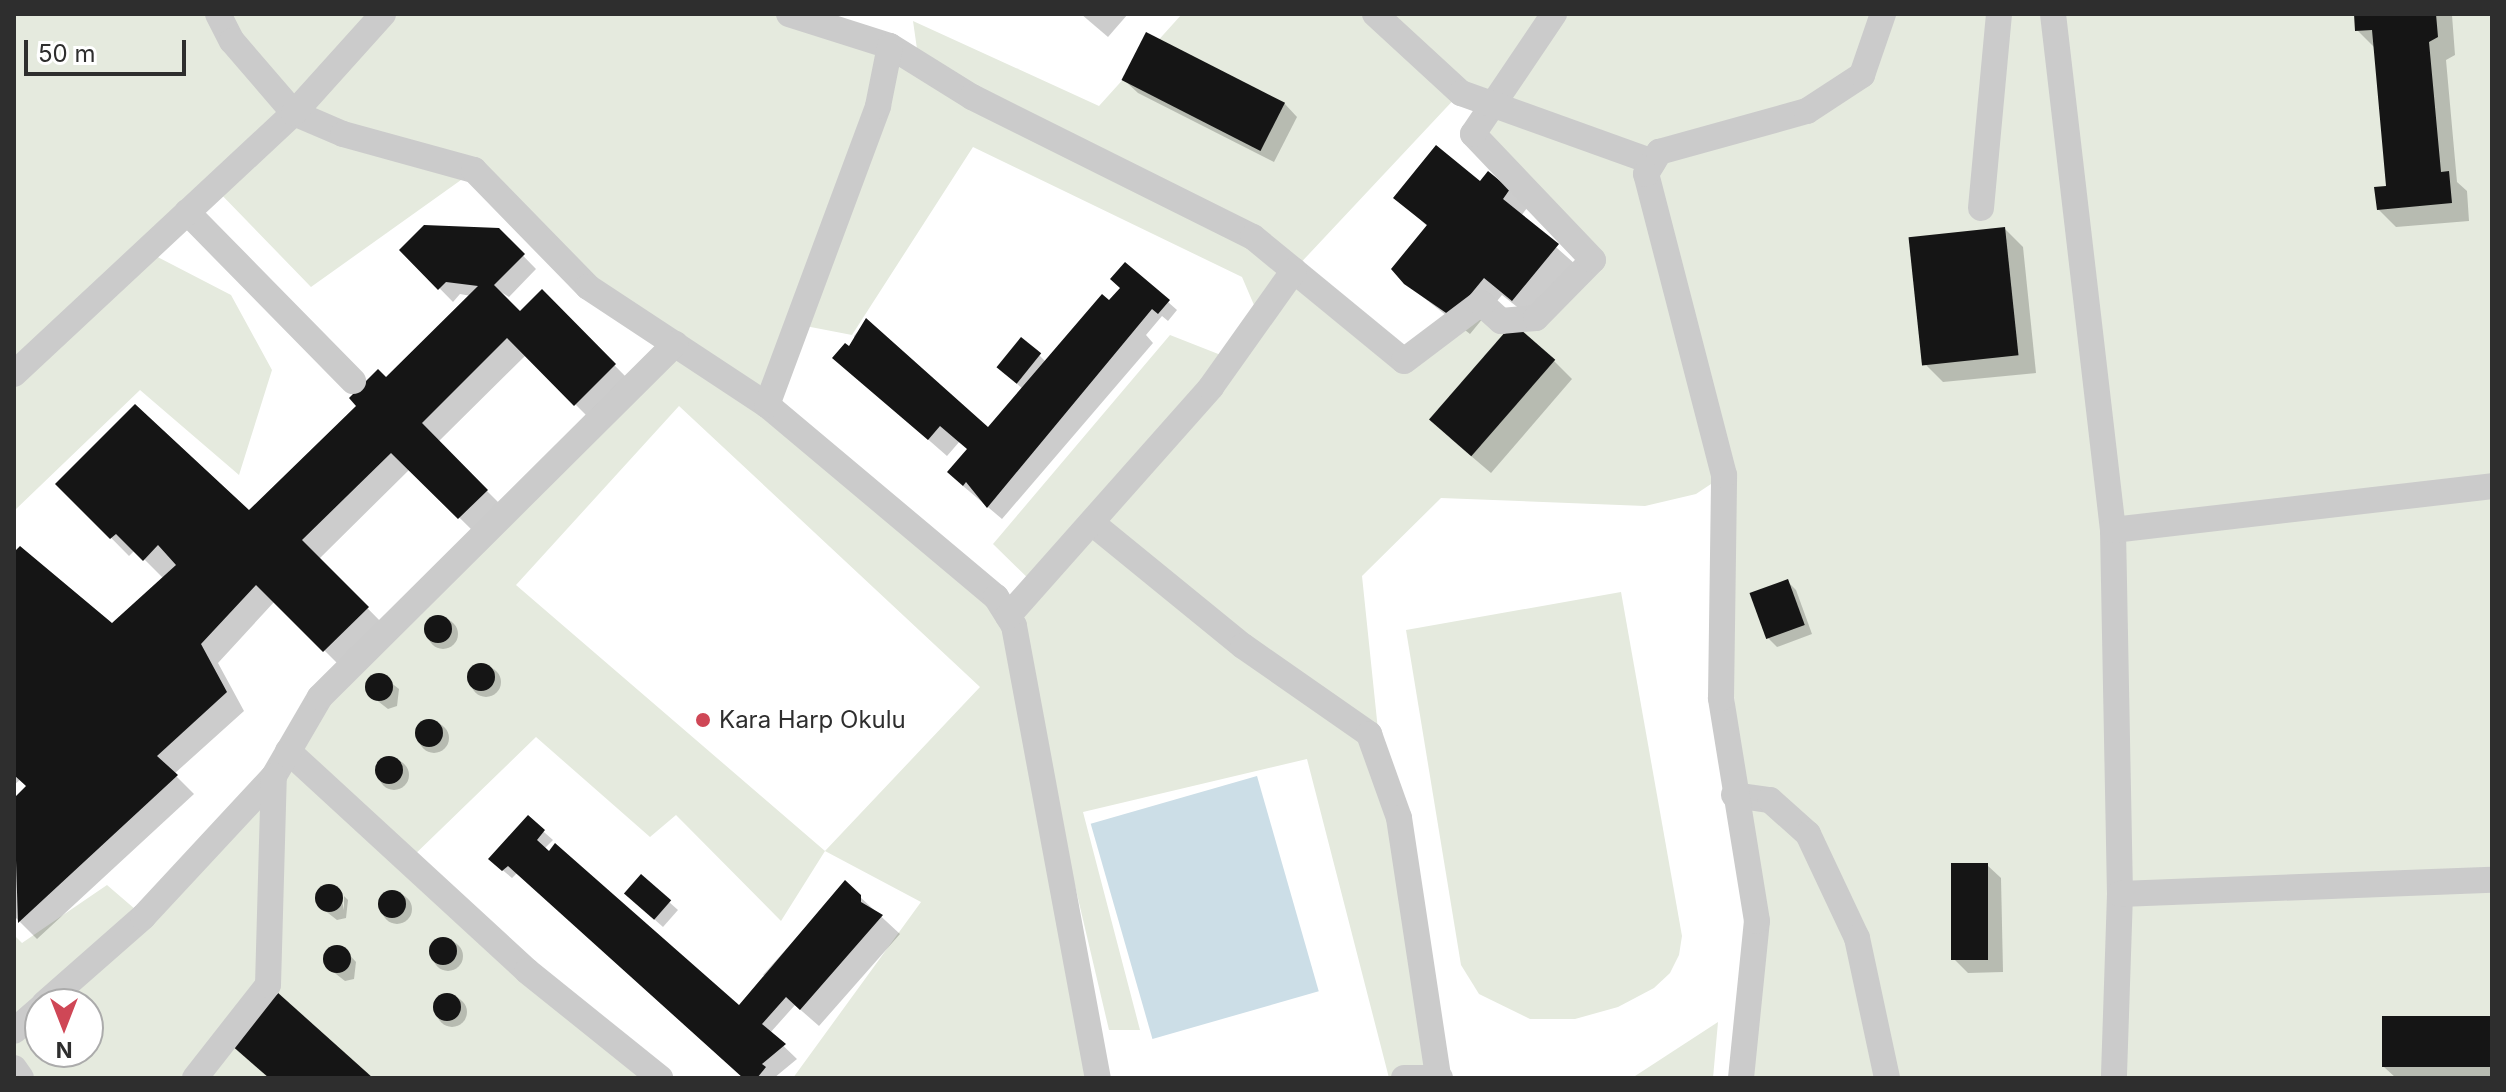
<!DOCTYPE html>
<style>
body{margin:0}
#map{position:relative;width:2506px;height:1092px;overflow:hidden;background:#fff;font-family:Inter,sans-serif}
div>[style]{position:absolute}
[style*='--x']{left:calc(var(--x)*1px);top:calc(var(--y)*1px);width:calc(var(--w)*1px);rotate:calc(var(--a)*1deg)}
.green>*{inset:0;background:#e5eade}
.water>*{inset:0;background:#ccdee7;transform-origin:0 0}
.shadow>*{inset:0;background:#0003}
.round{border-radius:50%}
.building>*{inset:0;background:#151515;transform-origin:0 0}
.minor>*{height:26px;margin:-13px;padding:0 13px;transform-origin:13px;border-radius:13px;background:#cbcbcb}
.dots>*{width:22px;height:22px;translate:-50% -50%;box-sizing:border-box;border:4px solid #fff;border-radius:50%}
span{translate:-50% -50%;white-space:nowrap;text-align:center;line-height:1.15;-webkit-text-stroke:8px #fff;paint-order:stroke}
.poi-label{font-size:24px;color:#2e2e2e}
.left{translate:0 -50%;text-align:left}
.frame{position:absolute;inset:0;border:16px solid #2e2e2e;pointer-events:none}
.north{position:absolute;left:24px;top:988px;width:80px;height:80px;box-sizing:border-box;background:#fff;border:2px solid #ababab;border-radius:50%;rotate:180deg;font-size:22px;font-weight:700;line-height:32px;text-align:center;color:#2e2e2e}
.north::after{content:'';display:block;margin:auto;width:28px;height:36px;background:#cf4756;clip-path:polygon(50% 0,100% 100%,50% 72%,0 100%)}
.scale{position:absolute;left:24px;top:40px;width:162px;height:36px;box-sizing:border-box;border:4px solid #2e2e2e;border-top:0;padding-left:10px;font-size:24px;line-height:28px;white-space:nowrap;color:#2e2e2e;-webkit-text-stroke:6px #fff;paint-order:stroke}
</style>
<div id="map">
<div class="green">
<div style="clip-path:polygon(evenodd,14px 14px,842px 14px,824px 24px,919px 63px,913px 21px,1099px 106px,1182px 14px,2492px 14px,2492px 1078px,1741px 1078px,1748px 976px,1723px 476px,1696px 494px,1645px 506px,1441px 498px,1362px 576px,1378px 730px,1369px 734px,1440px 1078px,1389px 1078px,1307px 759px,1083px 812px,1140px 1030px,1109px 1030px,1014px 627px,1098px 1078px,793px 1078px,921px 902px,825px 851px,781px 921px,676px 815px,650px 837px,536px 737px,408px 861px,660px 1078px,14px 1078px,14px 935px,22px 943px,107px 885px,143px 916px,274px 776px,320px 697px,675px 344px,588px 287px,475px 170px,311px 287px,214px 187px,146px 251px,231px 295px,272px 370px,239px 475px,140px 390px,14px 511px,14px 14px,1460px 93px,1491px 104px,1473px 134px,1593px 260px,1536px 318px,1481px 303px,1404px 360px,1294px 270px,1460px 93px,14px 14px,973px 147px,1242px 277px,1260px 319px,1231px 359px,1170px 335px,993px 544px,1035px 585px,1008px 616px,767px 405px,795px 324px,852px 335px,973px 147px,14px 14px,679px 406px,980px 687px,825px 851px,516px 585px,679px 406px,14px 14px,40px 1004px,88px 1004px,88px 1052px,40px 1052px,40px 1004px)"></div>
<div style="clip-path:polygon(1621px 592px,1682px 936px,1679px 955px,1670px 973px,1654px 988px,1618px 1007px,1575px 1019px,1530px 1019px,1479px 994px,1461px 965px,1406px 630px)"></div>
<div style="clip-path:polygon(1718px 1022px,1713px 1078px,1632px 1078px)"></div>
</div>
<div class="water">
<div style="left:1257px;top:776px;width:224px;height:173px;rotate:74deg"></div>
</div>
<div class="shadow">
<div style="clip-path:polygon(1081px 14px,1128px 14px,1108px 37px)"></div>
<div style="clip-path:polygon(2356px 14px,2452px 15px,2455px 55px,2446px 60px,2457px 182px,2467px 191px,2469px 221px,2396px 227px,2378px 209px,2388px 187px,2376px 49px,2357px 30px)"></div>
<div style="clip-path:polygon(1124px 80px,1284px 103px,1297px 117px,1274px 162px,1138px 93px)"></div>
<div style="clip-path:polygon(1509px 190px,1527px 208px,1521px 216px,1575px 264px,1531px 318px,1502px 295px,1470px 334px,1405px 283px,1428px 227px,1396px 197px)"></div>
<div style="clip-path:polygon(2005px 229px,2023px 247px,2036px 373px,1943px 382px,1925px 364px)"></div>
<div style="clip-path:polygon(498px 230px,536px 269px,509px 297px,493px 287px,520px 314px,542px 292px,628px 379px,589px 418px,526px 355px,438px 442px,500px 504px,473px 531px,410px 469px,319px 559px,385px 626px,342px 668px,275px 601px,218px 663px,244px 711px,174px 774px,194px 794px,37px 939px,14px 916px,14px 801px,29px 786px,21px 779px,14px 785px,14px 555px,112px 626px,164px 579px,135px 550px,129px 556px,58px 484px,249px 513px,471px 296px,460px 294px,453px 302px,402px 250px)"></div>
<div style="clip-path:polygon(1125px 264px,1177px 310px,1168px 321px,1162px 316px,1146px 335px,1153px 343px,1002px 519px,963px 486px,970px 450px,960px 441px,947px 456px,835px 358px,855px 343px,854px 336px,866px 321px,988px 430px,1023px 389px,1007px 375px,1039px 355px,1046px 362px,1116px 308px)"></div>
<div style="clip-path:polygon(1554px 361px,1572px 379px,1491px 473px,1450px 438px)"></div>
<div style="clip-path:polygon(1787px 581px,1796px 590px,1812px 634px,1777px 647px,1768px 638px)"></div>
<div class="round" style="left:428px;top:619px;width:30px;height:30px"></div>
<div class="round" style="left:471px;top:667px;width:30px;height:30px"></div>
<div style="clip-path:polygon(381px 675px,399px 689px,397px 706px,388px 709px,370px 695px,372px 678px)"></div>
<div class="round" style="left:419px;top:723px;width:30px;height:30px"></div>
<div class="round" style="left:379px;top:760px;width:30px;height:30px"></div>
<div style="clip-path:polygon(528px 818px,553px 840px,544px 849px,739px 1008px,772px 984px,763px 975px,845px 883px,900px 934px,819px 1026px,795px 1005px,770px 1033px,797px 1059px,774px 1078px,744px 1078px,517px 873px,512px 878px,500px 868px)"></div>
<div style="clip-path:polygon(1987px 865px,2001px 878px,2003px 972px,1968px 973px,1954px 959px)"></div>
<div style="clip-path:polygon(330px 886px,340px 892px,344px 910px,344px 896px,348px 900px,346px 918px,337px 920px,319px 906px,321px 889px)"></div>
<div class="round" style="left:382px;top:894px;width:30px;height:30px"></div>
<div style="clip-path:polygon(635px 902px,669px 902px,678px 910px,663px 927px)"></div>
<div class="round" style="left:433px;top:941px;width:30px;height:30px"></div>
<div style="clip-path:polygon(329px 950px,347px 952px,356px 962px,354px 979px,345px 981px,327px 967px)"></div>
<div class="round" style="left:437px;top:997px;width:30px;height:30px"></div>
<div style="clip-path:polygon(2492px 1018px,2492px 1078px,2396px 1078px,2384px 1067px)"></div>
</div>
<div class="building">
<div style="clip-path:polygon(2354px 14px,2436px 14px,2438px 37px,2429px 42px,2441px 172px,2449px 171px,2452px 203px,2377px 210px,2374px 187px,2386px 186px,2372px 30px,2355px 31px)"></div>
<div style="left:1146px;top:32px;width:156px;height:54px;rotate:27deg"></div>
<div style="clip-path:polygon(1436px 145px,1480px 181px,1488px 171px,1510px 189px,1503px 199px,1559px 244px,1512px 301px,1484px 278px,1452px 317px,1404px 284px,1391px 269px,1427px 225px,1393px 198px)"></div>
<div style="clip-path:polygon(424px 225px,499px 228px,525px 254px,494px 285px,520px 311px,542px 289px,616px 364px,574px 406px,507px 338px,422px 423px,488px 490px,458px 519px,391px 453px,302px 540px,369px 607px,323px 652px,256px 585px,201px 644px,227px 692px,157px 756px,178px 775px,18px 923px,14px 798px,26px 786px,14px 775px,14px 552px,20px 546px,112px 623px,176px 565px,158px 545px,143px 561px,116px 534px,110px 539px,55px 484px,135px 404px,249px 510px,356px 406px,349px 398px,378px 369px,386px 377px,478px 286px,446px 282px,438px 290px,399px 250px)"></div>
<div style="left:2005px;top:227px;width:129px;height:97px;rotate:84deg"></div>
<div style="clip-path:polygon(1125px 262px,1170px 300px,1158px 314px,1152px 309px,987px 508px,966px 482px,963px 486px,947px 472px,967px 449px,940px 426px,928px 440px,832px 358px,845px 343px,849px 346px,866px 318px,988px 427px,1102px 294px,1109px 300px,1120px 288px,1110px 279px)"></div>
<div style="left:1513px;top:323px;width:56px;height:128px;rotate:41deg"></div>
<div style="left:1021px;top:337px;width:26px;height:39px;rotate:39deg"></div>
<div style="left:1788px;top:579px;width:49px;height:41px;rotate:70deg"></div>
<div class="round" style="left:424px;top:615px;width:28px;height:28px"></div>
<div class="round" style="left:467px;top:663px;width:28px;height:28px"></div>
<div class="round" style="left:365px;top:673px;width:28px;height:28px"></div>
<div class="round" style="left:415px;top:719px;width:28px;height:28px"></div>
<div class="round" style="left:375px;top:756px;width:28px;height:28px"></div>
<div style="clip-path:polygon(528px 815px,545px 830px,537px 840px,549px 851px,555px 843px,739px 1005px,845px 880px,861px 895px,861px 902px,883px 915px,800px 1010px,786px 997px,762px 1024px,786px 1044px,762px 1064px,766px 1067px,757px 1078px,743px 1078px,508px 866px,502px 871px,488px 859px)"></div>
<div style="left:1951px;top:863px;width:37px;height:97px"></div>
<div style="left:641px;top:874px;width:40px;height:26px;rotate:41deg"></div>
<div class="round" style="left:315px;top:884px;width:28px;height:28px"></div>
<div class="round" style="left:378px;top:890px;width:28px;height:28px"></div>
<div class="round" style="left:429px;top:937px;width:28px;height:28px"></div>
<div class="round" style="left:323px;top:945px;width:28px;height:28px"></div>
<div style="clip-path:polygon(277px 992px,373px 1078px,269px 1078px,230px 1044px)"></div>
<div class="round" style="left:433px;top:993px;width:28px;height:28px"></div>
<div style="left:2382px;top:1016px;width:110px;height:51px"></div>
</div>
<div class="minor">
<div style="--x:218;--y:14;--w:30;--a:63"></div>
<div style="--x:232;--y:41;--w:95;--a:49.3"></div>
<div style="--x:294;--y:113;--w:53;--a:23.2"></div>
<div style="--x:343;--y:134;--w:136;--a:15.4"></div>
<div style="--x:474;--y:170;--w:163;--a:45.7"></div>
<div style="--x:588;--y:287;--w:214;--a:33.4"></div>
<div style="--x:767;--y:405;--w:299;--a:40"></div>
<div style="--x:996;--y:597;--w:34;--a:58"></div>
<div style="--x:1014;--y:626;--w:460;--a:79.5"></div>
<div style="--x:789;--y:14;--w:106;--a:17.6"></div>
<div style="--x:890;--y:46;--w:97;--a:31.9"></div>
<div style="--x:972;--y:97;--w:314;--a:26.5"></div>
<div style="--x:1253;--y:237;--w:195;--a:39.4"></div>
<div style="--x:1404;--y:361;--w:96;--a:-37"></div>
<div style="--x:1481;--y:303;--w:27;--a:42"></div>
<div style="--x:1501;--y:321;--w:35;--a:-5"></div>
<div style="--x:1536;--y:318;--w:81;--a:-45.5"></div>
<div style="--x:1593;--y:260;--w:174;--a:-133.6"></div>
<div style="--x:1473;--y:134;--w:145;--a:-56"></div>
<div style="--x:1375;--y:14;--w:117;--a:42.6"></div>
<div style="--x:1461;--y:93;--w:204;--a:19.8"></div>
<div style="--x:2053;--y:14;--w:519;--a:83.37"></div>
<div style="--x:2113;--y:530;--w:364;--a:88.9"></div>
<div style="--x:2120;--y:894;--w:184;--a:91.9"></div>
<div style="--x:1981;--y:208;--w:195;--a:-84.7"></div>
<div style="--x:187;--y:212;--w:237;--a:45.5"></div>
<div style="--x:14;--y:374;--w:383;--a:-43"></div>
<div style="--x:294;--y:113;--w:133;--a:-48"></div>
<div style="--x:767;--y:405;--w:319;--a:-69.6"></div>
<div style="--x:878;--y:106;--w:61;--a:-78.7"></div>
<div style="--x:1092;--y:523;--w:195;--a:39.2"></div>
<div style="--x:1243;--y:646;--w:154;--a:34.9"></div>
<div style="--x:1369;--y:734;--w:89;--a:70.3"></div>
<div style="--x:1399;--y:818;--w:260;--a:81.4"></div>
<div style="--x:2113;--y:530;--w:382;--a:-6.6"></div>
<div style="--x:1008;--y:616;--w:306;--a:-48.4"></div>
<div style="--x:1211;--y:387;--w:143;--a:-54.6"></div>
<div style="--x:288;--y:751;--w:325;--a:42.6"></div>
<div style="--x:527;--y:971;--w:171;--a:38.8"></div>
<div style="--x:1734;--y:795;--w:36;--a:8"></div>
<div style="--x:1770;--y:800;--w:51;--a:41.8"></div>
<div style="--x:1808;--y:834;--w:115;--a:64.8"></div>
<div style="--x:1857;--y:938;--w:143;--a:77.9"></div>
<div style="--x:2120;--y:894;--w:372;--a:-2.2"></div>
<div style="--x:44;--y:1004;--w:132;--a:-41.3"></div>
<div style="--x:143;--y:917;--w:192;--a:-47.1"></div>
<div style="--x:274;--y:776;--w:91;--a:-59.8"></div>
<div style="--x:320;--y:697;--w:501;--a:-44.84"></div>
<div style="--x:14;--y:1031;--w:35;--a:-41"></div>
<div style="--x:14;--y:1068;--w:12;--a:55"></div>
<div style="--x:195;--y:1078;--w:118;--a:-51.9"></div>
<div style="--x:268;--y:985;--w:209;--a:-88.4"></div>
<div style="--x:1404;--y:1078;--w:36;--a:0"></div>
<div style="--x:1741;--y:1078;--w:158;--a:-84.2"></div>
<div style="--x:1757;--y:921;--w:226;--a:-99.2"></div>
<div style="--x:1721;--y:698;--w:223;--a:-89.2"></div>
<div style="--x:1724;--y:475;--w:311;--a:-104.5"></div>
<div style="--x:1646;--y:174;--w:26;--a:-59"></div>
<div style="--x:1659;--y:152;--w:154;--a:-15.5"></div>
<div style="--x:1807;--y:111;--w:66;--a:-33.2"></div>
<div style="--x:1862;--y:75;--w:65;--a:-71"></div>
</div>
<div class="dots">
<div style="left:703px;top:720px;background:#cf4756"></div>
</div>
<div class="poi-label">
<span class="left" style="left:719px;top:720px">Kara Harp Okulu</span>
</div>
<div class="frame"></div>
<div class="north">N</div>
<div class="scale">50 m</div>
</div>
